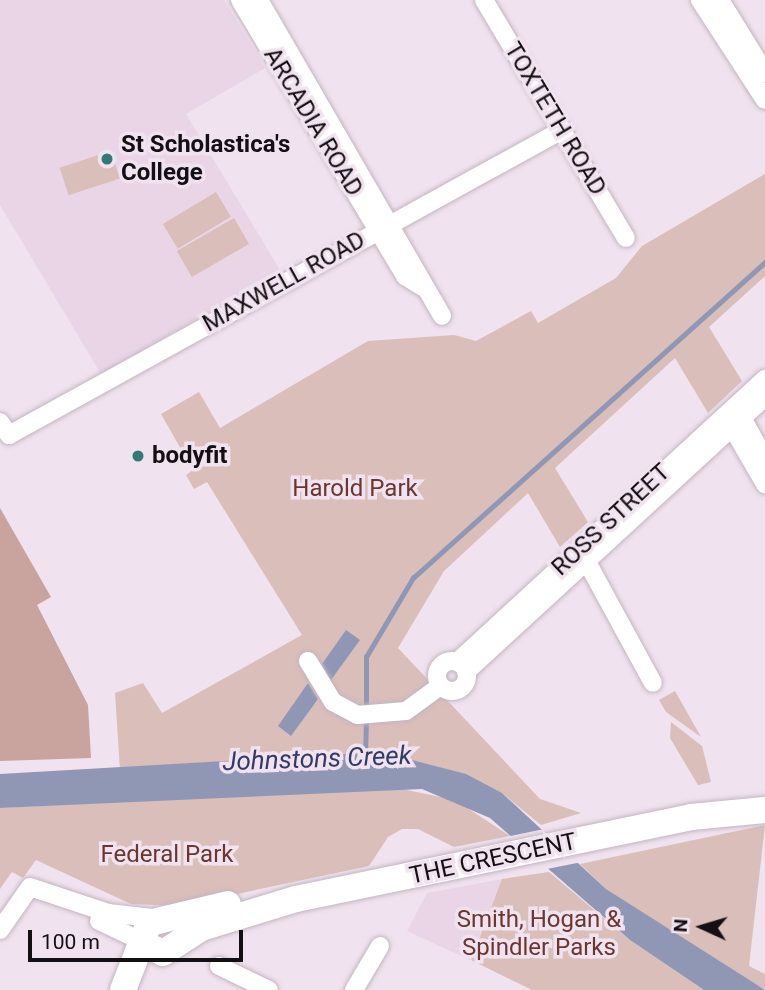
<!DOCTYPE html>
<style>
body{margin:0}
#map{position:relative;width:765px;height:990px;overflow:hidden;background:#f0e2ee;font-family:Roboto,sans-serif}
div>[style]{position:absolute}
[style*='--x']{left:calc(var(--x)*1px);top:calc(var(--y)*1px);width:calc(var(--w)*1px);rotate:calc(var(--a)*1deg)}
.built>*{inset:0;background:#e9d5e6}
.green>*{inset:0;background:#dabeba;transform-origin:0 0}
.forest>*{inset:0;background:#c9a39e}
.water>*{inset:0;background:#8f97b5}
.pier>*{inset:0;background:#f0e2ee}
.stream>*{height:4.5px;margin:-2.25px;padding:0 2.25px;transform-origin:2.25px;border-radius:2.25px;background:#8f97b5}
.roads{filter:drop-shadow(0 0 2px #c3b5c1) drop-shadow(0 0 2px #c3b5c1)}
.street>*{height:18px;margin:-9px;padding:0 9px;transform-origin:9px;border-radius:9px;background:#fff}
.street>.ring{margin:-9px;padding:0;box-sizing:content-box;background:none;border:18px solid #fff;border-radius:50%}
.primary>*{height:26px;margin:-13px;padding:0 13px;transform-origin:13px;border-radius:13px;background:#fff}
.dots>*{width:19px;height:19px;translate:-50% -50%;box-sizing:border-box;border:4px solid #f0e2ee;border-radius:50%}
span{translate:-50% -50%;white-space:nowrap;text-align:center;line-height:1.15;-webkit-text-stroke:7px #f0e2ee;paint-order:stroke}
.street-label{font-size:24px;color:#140f13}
.poi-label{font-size:24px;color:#140f13;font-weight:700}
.left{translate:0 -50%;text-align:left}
.park-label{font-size:24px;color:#6a3630}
.water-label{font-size:26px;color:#323a66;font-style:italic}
.north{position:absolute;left:667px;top:892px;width:70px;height:70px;-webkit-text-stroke:5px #f0e2ee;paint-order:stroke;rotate:274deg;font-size:19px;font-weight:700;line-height:28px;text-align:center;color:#140f13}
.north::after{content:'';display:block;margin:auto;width:24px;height:32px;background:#140f13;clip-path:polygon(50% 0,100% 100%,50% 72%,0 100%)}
.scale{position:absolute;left:28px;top:930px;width:215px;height:32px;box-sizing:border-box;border:4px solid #140f13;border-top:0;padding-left:9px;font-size:21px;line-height:24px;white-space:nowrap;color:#140f13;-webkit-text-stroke:5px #f0e2ee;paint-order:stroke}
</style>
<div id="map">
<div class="built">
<div style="clip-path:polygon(0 0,224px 0,265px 68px,186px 114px,280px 270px,101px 374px,0 205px)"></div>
<div style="clip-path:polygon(502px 879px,470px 960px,407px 931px,427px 893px)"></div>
</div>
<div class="green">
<div style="left:111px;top:151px;width:29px;height:54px;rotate:72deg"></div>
<div style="clip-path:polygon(765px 174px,765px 276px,709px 327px,742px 381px,708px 413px,675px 358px,555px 468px,588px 522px,560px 547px,528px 493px,444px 571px,398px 648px,540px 799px,581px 813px,541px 825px,502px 793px,381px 752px,120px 770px,115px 693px,143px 683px,162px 713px,302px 635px,207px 482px,194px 489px,186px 475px,193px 470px,161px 414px,199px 392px,220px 428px,368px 341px,454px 335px,476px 341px,531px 311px,538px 323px,616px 278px,642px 246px)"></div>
<div style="left:216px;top:192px;width:29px;height:62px;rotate:59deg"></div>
<div style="left:234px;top:218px;width:30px;height:66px;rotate:60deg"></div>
<div style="clip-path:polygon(675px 691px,701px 737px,666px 712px,659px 700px)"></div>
<div style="clip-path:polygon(671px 722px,702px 746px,711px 782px,698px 785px,670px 738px)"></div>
<div style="clip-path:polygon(392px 787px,455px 800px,510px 836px,454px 847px,418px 829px,402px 829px,388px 837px,369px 866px,180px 906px,131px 904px,36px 860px,23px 878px,12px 872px,0 889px,0 808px)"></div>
<div style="clip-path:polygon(765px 825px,749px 966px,765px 974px,765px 989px,725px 970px,606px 889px,580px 864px)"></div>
<div style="clip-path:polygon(549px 872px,630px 940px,704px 990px,532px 990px,471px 960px,502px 879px)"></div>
</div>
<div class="forest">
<div style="clip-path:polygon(0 508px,51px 597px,37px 605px,88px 705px,91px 758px,0 761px)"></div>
</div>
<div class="water">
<div style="clip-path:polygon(346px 630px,360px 640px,331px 680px,322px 664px)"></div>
<div style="clip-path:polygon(308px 683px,318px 699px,291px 736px,278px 726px)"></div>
<div style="clip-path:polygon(381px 752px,466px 774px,502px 793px,606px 889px,765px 990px,704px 990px,630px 940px,490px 818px,422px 789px,0 808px,0 774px)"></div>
</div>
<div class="pier">
<div style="clip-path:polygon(549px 828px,569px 848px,582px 862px,542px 870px,505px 837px)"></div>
</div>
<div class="stream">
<div style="--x:366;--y:710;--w:53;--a:-90"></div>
<div style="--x:366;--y:657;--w:92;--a:-59.3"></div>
<div style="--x:413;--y:578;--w:473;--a:-41.9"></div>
<div style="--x:365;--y:759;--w:40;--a:-88.6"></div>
</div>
<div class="roads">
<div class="street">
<div style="--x:240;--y:0;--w:322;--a:59.1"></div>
<div style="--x:405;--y:276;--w:22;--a:32"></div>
<div style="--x:259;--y:0;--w:365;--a:59.9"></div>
<div style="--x:484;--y:0;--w:277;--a:59.2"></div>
<div style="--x:700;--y:0;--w:119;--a:57"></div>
<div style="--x:720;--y:0;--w:86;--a:58.3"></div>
<div style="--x:737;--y:409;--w:57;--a:60.8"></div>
<div style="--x:726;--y:417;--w:78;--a:59.8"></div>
<div style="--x:0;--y:422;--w:16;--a:55"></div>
<div style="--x:9;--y:435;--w:632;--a:-28.88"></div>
<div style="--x:581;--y:551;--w:150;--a:61.4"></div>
<div style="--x:308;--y:661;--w:48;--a:58.6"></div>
<div style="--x:333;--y:702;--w:27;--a:28"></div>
<div style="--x:357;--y:715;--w:49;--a:-4.7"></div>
<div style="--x:406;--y:711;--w:42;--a:-36.3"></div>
<div class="ring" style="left:437px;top:661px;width:12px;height:12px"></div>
<div style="--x:457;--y:662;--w:418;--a:-42.6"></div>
<div style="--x:466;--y:672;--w:406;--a:-42.6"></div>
<div style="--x:99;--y:921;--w:47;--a:25.5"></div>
<div style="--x:0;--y:930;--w:52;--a:-55.1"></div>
<div style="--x:30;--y:887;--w:82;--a:18.4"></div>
<div style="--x:108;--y:913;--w:53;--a:6.5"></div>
<div style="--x:219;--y:966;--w:55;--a:25.6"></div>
<div style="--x:354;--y:990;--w:51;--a:-59.4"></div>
</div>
<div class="primary">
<div style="--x:142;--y:943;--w:23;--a:25"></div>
<div style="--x:163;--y:953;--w:45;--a:-33.3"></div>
<div style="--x:201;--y:928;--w:99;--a:-17"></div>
<div style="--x:296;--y:899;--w:403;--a:-11.7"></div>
<div style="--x:691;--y:817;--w:74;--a:-5.4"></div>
<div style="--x:123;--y:990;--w:72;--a:-68.8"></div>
<div style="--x:149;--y:923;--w:81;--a:-13.5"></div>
</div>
</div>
<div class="dots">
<div style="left:107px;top:159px;background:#327a74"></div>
<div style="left:138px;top:456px;background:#327a74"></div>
</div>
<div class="street-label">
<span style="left:555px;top:119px;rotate:59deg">TOXTETH ROAD</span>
<span style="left:313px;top:122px;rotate:59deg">ARCADIA ROAD</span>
<span style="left:284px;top:282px;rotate:-29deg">MAXWELL ROAD</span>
<span style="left:611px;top:520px;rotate:-43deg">ROSS STREET</span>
<span style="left:493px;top:859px;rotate:-12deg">THE CRESCENT</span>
</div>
<div class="poi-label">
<span class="left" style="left:121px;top:159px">St Scholastica's<br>College</span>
<span class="left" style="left:152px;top:456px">bodyfit</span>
</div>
<div class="park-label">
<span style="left:355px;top:489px">Harold Park</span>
<span style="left:167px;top:855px">Federal Park</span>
<span style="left:539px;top:934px">Smith, Hogan &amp;<br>Spindler Parks</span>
</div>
<div class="water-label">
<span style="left:317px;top:759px;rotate:-2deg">Johnstons Creek</span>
</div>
<div class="north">N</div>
<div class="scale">100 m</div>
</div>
